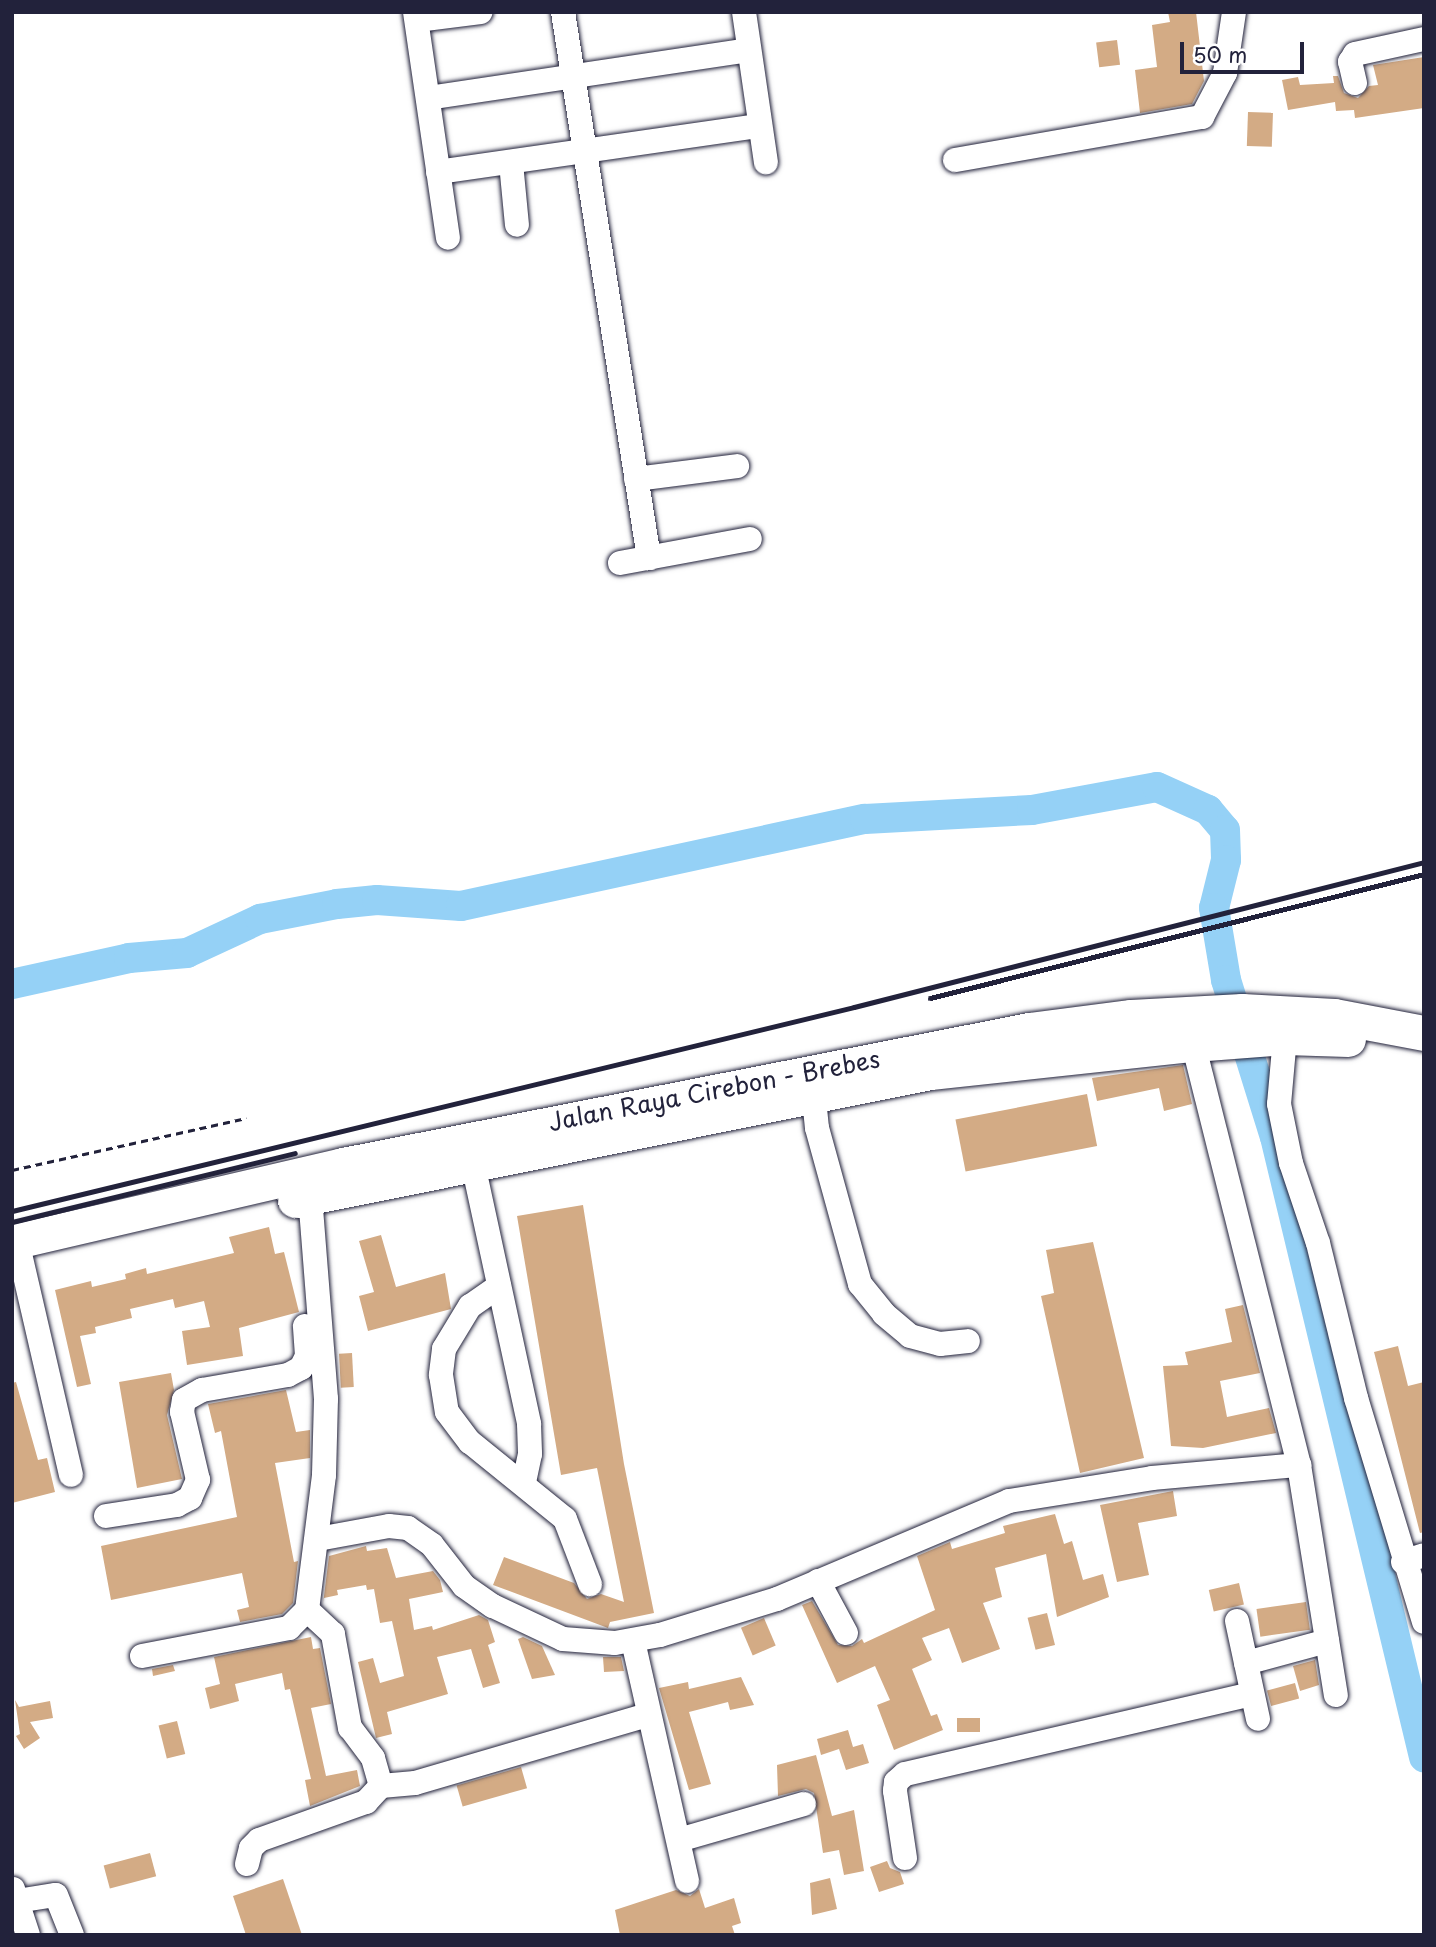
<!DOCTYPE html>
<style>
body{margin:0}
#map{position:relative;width:1436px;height:1947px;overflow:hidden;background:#fff;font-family:"Playpen Sans",sans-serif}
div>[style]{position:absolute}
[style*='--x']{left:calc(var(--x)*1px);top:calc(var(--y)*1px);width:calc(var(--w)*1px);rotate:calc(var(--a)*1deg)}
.river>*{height:30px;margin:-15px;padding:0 15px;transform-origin:15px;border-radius:15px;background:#95d1f6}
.building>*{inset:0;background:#d3ab85;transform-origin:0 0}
.path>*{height:2.5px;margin-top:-1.25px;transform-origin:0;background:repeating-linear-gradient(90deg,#22223b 0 7px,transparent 0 12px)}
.roads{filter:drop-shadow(0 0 2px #22223b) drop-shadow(0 0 2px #22223b)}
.minor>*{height:24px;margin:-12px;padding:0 12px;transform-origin:12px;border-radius:12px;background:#fff}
.highway>*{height:35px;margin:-17.5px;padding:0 17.5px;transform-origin:17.5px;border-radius:17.5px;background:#fff}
.rail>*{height:5px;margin:-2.5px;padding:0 2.5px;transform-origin:2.5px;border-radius:2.5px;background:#22223b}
span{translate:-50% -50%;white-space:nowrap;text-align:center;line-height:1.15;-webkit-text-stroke:7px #fff;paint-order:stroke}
.street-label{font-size:24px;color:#22223b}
.frame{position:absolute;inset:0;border:14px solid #22223b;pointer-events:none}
.scale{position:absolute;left:1180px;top:42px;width:124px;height:32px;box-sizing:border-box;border:4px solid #22223b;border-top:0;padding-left:9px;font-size:21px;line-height:24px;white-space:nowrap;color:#22223b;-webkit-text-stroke:5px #fff;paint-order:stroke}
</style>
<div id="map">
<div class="river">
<div style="--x:12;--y:984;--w:120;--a:-12.5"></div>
<div style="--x:129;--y:958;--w:58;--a:-4.9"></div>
<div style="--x:187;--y:953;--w:81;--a:-25"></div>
<div style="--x:260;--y:919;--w:78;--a:-11"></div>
<div style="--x:337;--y:904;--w:40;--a:-5.7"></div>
<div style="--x:377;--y:900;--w:84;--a:4.1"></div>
<div style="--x:461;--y:906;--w:413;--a:-12.2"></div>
<div style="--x:865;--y:819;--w:167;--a:-3.1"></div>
<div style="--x:1032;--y:810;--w:127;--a:-10.4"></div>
<div style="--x:1157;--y:787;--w:56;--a:24.3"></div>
<div style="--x:1208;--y:810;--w:26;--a:50"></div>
<div style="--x:1225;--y:830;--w:30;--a:88"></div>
<div style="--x:1226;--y:860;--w:49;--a:104"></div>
<div style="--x:1214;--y:908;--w:73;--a:80.5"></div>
<div style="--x:1226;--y:980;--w:164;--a:72.7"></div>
<div style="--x:1275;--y:1137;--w:638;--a:76.49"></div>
</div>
<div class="building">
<div style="clip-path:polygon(1168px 12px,1196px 12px,1204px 81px,1192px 104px,1140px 113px,1135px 70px,1157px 67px,1152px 25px,1170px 22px)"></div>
<div style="left:1117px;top:40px;width:25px;height:21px;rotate:83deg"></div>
<div style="clip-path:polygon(1424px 57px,1424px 108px,1355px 118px,1354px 110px,1336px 111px,1335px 102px,1288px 110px,1282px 80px,1298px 77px,1300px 85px,1334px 83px,1333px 76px,1338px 76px,1344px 93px,1358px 98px,1369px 86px,1378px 85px,1373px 65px)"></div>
<div style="left:1248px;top:112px;width:25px;height:34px;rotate:2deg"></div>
<div style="clip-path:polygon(1183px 1065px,1192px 1104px,1164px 1111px,1159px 1088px,1097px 1101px,1092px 1078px)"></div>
<div style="left:1087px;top:1094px;width:53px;height:134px;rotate:79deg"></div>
<div style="clip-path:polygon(583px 1205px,624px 1464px,654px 1613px,610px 1622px,608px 1628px,493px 1585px,504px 1557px,574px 1583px,587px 1599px,601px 1594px,624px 1602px,597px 1468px,561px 1475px,517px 1216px)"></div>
<div style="clip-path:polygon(269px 1227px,275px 1254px,284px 1252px,299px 1312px,239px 1328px,243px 1356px,187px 1365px,182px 1331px,210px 1327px,204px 1301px,175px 1308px,173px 1299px,130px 1309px,132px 1318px,95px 1327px,96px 1333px,80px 1336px,91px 1384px,77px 1387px,55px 1290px,91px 1281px,92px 1287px,126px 1279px,125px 1274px,146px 1268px,147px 1274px,234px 1253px,229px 1237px)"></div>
<div style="clip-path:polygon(381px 1235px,396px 1287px,445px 1273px,451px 1309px,368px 1331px,359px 1296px,374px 1292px,359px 1241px)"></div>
<div style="clip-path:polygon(1093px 1242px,1144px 1458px,1080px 1473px,1041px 1296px,1054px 1293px,1046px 1250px)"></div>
<div style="clip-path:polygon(1243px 1305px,1260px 1373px,1220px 1381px,1227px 1417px,1269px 1408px,1276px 1433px,1203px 1448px,1171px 1446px,1163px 1366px,1188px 1365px,1185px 1352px,1232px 1342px,1225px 1309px)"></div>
<div style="clip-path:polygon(1398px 1346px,1408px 1386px,1424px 1382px,1424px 1532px,1420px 1533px,1374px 1352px)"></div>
<div style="left:352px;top:1353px;width:34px;height:13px;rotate:87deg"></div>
<div style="clip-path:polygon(171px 1373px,174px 1390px,167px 1415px,182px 1479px,137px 1488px,119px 1382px)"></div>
<div style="clip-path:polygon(16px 1382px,38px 1460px,47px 1458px,55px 1492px,12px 1503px,12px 1383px)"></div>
<div style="clip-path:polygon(286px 1390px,296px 1432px,310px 1430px,310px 1458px,275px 1463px,294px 1562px,298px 1561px,293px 1603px,282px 1614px,240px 1622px,237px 1610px,249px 1607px,242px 1573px,111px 1600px,101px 1546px,237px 1517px,221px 1431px,215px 1433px,208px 1404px)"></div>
<div style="clip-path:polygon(1173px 1491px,1177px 1516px,1138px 1523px,1149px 1575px,1117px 1582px,1100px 1505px)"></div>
<div style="clip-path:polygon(1055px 1514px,1064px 1544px,1072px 1541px,1083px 1580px,1103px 1574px,1109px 1597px,1057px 1617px,1046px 1554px,995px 1568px,1002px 1597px,983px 1603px,1000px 1649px,962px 1663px,949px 1628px,922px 1638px,932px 1660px,912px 1669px,931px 1716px,937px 1714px,943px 1730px,894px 1750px,877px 1705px,890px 1700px,875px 1666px,837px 1683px,802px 1605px,812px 1601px,838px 1645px,852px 1646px,862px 1639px,864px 1643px,935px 1610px,917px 1556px,950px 1542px,952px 1549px,1005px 1533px,1003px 1526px)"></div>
<div style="clip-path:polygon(366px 1546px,367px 1551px,387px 1548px,396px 1578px,433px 1571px,440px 1580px,443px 1592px,409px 1599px,414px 1630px,432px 1626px,433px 1630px,479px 1615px,488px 1620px,495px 1642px,488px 1645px,500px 1683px,483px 1688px,471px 1649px,437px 1657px,448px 1694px,387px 1712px,392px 1734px,376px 1738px,358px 1662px,373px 1658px,380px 1683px,404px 1676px,392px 1621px,380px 1623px,374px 1589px,367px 1590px,366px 1585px,337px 1590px,338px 1595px,324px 1598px,323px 1604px,329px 1556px)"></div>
<div style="left:1239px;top:1583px;width:22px;height:31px;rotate:77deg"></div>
<div style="left:1306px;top:1602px;width:28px;height:50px;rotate:82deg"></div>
<div style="left:1047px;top:1613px;width:33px;height:20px;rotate:76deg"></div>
<div style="left:764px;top:1618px;width:30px;height:25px;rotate:67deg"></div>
<div style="clip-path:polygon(311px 1637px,313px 1649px,320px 1648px,331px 1704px,311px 1708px,326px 1776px,357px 1770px,360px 1786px,310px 1806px,305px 1780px,311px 1779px,290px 1689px,285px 1690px,282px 1673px,235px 1684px,239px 1701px,210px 1709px,205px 1688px,220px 1684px,214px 1657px)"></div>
<div style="clip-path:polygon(523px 1637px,542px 1646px,555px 1675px,532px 1679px,518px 1639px)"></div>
<div style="clip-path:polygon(603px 1657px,621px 1657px,624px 1671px,604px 1672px)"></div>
<div style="clip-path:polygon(1315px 1660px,1319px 1685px,1300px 1691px,1293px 1666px)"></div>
<div style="clip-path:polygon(173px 1665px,175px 1671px,153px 1676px,152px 1669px)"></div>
<div style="clip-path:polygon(741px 1677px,754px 1705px,730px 1710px,728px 1702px,689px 1712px,711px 1784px,689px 1790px,659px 1688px,688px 1682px,689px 1689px)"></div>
<div style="left:1295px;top:1683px;width:16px;height:29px;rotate:75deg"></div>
<div style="clip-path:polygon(15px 1700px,19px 1707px,50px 1701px,53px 1718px,30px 1722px,40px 1738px,24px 1749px,16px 1736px,20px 1734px)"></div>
<div style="left:980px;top:1718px;width:14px;height:23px;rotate:90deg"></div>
<div style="left:177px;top:1721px;width:34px;height:19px;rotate:76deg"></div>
<div style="clip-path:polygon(848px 1730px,853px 1747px,863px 1744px,869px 1763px,846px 1770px,839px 1749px,821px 1755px,817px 1739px)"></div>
<div style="clip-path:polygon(816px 1755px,832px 1816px,854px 1810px,864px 1871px,844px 1875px,839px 1850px,823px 1853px,814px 1793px,806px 1789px,778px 1796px,777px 1765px)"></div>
<div style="left:521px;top:1767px;width:22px;height:67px;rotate:74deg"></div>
<div style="left:150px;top:1853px;width:24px;height:48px;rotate:75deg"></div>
<div style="clip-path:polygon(887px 1861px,890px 1868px,900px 1872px,904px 1884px,879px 1892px,870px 1867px)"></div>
<div style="clip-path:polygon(830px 1878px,837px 1909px,812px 1915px,810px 1883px)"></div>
<div style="clip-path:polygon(283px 1879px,302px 1935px,246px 1935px,233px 1896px)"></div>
<div style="clip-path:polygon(699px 1889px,705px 1908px,734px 1898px,741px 1923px,732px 1926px,735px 1935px,620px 1935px,615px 1910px,676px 1890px,690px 1896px)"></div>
</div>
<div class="path">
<div style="--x:12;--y:1170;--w:240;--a:-12.5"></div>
</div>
<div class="roads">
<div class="minor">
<div style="--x:415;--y:12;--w:228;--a:81.7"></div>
<div style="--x:563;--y:12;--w:553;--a:81.05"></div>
<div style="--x:744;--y:12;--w:152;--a:81.7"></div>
<div style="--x:417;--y:20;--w:64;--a:-7.1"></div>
<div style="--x:1355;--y:83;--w:22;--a:-103"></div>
<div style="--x:1350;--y:62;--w:9;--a:-58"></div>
<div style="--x:1355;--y:54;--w:71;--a:-12.3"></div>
<div style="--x:428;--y:98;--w:324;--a:-8.5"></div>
<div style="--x:955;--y:160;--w:251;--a:-9.9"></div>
<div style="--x:1202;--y:117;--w:50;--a:-62.4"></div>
<div style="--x:1225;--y:73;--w:62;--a:-81.6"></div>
<div style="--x:511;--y:163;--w:62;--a:84.5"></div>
<div style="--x:438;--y:172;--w:324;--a:-8.2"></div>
<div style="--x:636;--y:479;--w:102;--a:-7.3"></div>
<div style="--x:620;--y:563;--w:132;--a:-10.5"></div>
<div style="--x:1285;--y:1037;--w:67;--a:95.1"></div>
<div style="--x:1279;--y:1104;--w:60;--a:78.5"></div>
<div style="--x:1291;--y:1163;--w:84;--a:71.4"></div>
<div style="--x:1318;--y:1243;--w:160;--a:76.2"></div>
<div style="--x:1356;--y:1398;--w:234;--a:73.1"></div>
<div style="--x:812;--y:1079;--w:49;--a:84.2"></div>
<div style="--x:817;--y:1128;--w:162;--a:74.6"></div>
<div style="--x:860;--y:1284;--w:38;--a:51"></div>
<div style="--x:884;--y:1314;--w:34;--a:40"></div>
<div style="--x:910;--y:1336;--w:31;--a:15"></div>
<div style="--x:940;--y:1344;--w:28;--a:-6"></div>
<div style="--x:473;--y:1164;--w:266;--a:77.8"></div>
<div style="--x:529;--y:1424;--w:30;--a:88"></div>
<div style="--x:530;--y:1454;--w:30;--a:102"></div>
<div style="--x:17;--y:1241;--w:240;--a:77"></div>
<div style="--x:499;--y:1286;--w:35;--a:145"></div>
<div style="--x:470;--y:1306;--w:50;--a:121.2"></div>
<div style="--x:444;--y:1349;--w:26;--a:97"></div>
<div style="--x:441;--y:1375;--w:37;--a:81"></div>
<div style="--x:447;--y:1412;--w:38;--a:53"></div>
<div style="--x:470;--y:1442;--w:122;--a:39"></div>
<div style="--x:565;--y:1519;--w:70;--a:69"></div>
<div style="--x:1299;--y:1465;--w:233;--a:80.9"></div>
<div style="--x:106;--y:1516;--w:72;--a:-8.8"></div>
<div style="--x:177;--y:1505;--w:15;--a:-28"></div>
<div style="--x:190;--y:1498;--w:20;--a:-66"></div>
<div style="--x:198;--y:1480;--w:70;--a:-103.2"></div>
<div style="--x:182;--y:1412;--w:12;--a:-81"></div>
<div style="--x:184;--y:1400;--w:21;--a:-29"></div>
<div style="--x:202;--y:1390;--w:87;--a:-9.9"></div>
<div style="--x:288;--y:1375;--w:15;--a:-28"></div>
<div style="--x:301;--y:1368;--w:13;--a:-63"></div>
<div style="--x:307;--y:1356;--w:30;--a:-94"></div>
<div style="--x:318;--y:1539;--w:72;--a:-10.4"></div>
<div style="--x:389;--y:1526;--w:19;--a:6"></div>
<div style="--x:408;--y:1528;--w:29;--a:35"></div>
<div style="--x:432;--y:1545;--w:52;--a:52"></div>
<div style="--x:464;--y:1586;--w:35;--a:35"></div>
<div style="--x:493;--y:1606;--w:77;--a:25.2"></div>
<div style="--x:563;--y:1639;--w:52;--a:4.4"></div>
<div style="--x:615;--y:1643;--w:46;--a:-10.1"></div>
<div style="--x:660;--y:1635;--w:122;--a:-17.1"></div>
<div style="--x:777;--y:1599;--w:252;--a:-22.9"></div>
<div style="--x:1009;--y:1501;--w:145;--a:-9.1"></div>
<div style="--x:1152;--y:1478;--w:148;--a:-5.1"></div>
<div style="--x:1299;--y:1465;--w:434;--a:-104.1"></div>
<div style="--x:1403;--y:1562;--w:22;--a:-18"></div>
<div style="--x:818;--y:1581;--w:59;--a:61.7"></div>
<div style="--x:1237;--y:1621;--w:100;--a:77.9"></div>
<div style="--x:633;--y:1641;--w:246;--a:77.3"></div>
<div style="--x:142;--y:1656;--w:150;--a:-10.8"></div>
<div style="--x:289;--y:1628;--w:25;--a:-45"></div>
<div style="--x:307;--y:1610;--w:136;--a:-82.8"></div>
<div style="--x:324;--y:1475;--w:76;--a:-88.5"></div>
<div style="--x:326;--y:1399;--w:204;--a:-94.5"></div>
<div style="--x:1246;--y:1663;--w:84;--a:-15.2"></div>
<div style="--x:381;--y:1786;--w:34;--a:-5"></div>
<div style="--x:415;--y:1783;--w:243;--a:-16.3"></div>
<div style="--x:679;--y:1840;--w:130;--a:-16.1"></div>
<div style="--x:905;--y:1858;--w:68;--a:-98.5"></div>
<div style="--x:895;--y:1791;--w:9;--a:-84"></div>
<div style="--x:896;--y:1782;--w:12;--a:-42"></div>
<div style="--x:905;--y:1774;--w:356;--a:-13"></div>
<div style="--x:247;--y:1864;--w:16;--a:-76"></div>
<div style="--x:251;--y:1848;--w:11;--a:-45"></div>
<div style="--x:259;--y:1840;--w:114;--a:-19.6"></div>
<div style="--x:366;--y:1802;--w:22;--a:-47"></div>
<div style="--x:381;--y:1786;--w:29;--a:-106"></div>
<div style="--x:373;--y:1758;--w:38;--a:-127"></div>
<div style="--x:350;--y:1728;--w:96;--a:-100.3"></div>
<div style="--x:333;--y:1634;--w:35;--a:-137"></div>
<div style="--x:13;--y:1889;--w:48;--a:71.9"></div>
<div style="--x:17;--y:1901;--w:39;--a:-9"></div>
<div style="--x:56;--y:1895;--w:43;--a:68.2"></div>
</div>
<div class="highway">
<div style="--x:295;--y:1200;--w:648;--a:-11.4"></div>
<div style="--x:930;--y:1072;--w:264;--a:-6.1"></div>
<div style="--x:1193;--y:1044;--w:92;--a:-4.4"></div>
<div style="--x:1285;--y:1037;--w:63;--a:1.8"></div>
<div style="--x:12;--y:1242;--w:340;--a:-13.1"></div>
<div style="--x:343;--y:1165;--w:699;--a:-11.13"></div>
<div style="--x:1029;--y:1030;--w:103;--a:-7.3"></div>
<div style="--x:1131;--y:1017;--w:111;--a:-3.1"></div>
<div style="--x:1242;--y:1011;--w:92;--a:3.1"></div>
<div style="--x:1334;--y:1016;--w:92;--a:10.7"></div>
</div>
</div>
<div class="rail">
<div style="--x:930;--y:998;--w:509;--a:-14.09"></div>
<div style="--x:12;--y:1211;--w:866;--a:-13.62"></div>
<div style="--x:854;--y:1007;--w:588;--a:-14.27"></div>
<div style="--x:12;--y:1222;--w:291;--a:-13.7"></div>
</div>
<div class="street-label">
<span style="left:714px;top:1090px;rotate:-11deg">Jalan Raya Cirebon - Brebes</span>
</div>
<div class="frame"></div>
<div class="scale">50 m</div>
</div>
